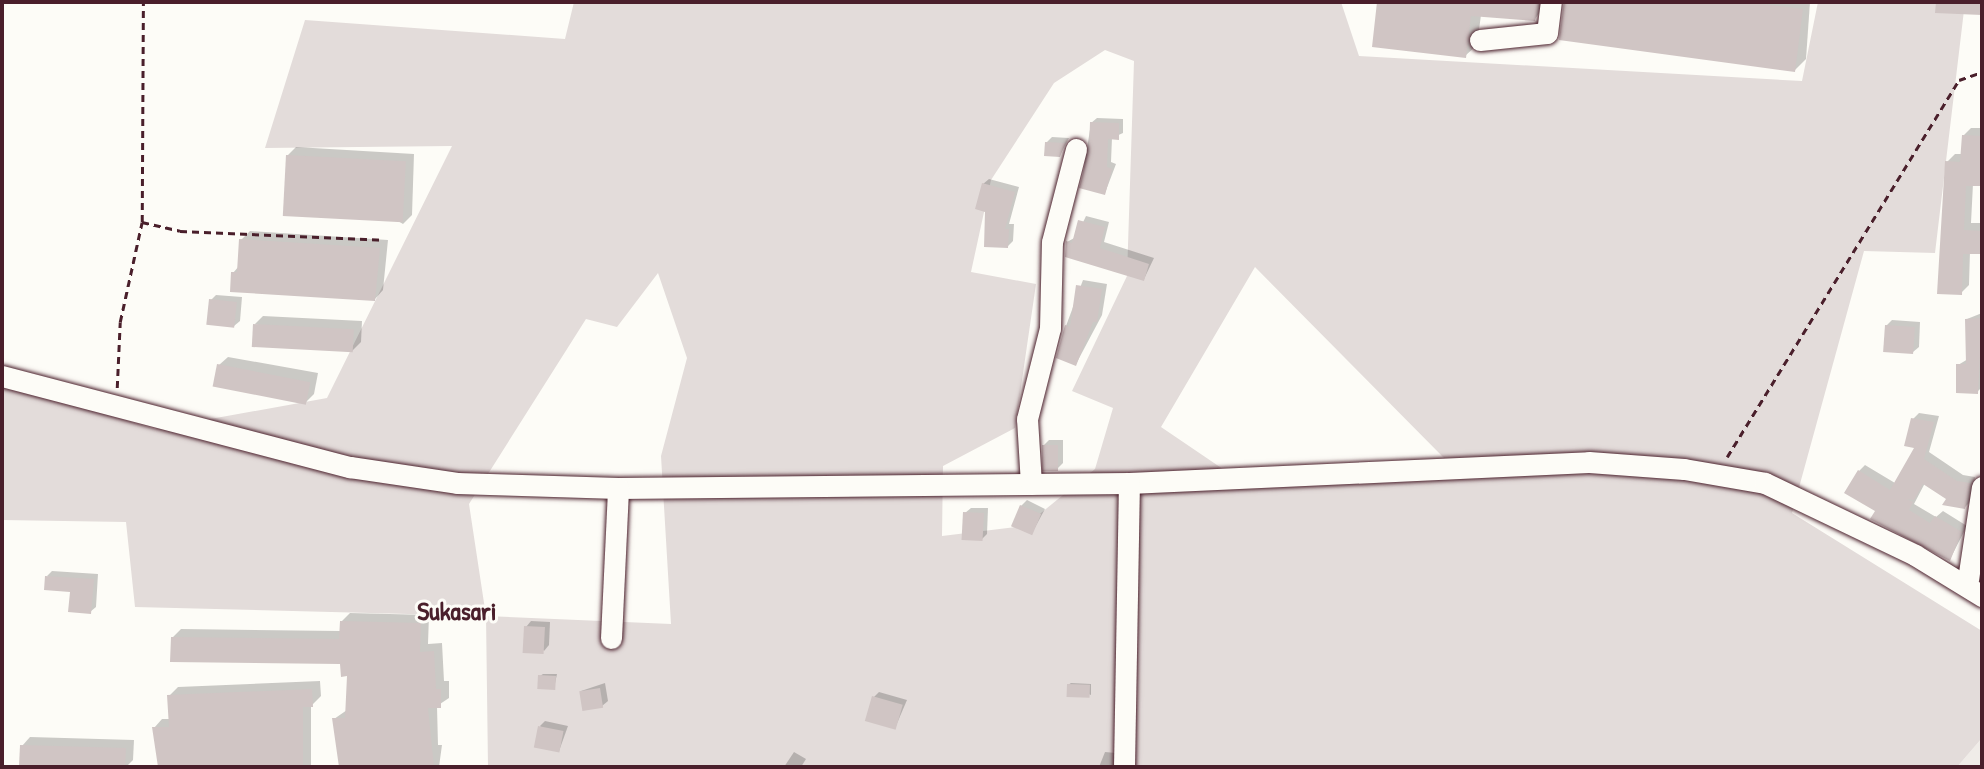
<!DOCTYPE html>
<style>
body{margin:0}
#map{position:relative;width:1984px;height:769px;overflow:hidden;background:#fdfcf7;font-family:"Patrick Hand",sans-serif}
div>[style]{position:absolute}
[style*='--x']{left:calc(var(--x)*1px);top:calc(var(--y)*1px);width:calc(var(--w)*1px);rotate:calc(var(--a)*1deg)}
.built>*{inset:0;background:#f0ece8}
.green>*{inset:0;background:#e3dcda}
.shadow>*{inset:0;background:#0003}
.building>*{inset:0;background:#d0c5c4;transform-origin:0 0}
.path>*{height:2.5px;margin-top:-1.25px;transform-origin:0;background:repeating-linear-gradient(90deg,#4a1f2b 0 7px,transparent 0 12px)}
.roads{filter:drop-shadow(0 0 2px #4a1f2b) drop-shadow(0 0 2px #4a1f2b)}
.minor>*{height:21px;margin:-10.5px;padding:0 10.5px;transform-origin:10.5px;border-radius:10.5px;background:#fdfcf7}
span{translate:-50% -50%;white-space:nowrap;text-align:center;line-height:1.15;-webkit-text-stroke:6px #fdfcf7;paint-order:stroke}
.quarter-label{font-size:26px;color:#4a1f2b;font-weight:700}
.frame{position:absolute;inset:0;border:4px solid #4a1f2b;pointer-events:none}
</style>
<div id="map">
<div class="built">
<div style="clip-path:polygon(1982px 738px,1982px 767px,1957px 767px)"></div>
</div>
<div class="green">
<div style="clip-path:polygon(evenodd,574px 2px,1341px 2px,1359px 56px,1802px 81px,1818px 2px,1965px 2px,1935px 253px,1864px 251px,1792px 513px,1982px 631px,1982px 738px,1957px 767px,488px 767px,486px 616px,135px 607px,126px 522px,2px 520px,2px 383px,155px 429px,327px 398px,452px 146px,265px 148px,305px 20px,565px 39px,574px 2px,1105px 50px,1134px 61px,1127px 276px,1072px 391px,1113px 408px,1095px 469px,1025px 526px,942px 536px,943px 466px,1015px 428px,1036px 284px,971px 272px,991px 180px,1054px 83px,1105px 50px,574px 2px,1255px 267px,1444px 458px,1245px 484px,1161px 427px,1255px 267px,574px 2px,658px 273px,687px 358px,661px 456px,671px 624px,486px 616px,469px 504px,586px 319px,617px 327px,658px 273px)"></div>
</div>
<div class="shadow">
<div style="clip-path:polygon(1375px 2px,1547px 2px,1535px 19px,1481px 15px,1477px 45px,1465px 56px)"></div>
<div style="clip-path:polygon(1565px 2px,1810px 2px,1806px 59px,1795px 70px,1561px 38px)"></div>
<div style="clip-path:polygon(1097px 118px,1123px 119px,1123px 133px,1112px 138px,1111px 162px,1116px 164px,1105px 193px,1081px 187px,1091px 123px)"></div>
<div style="clip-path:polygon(1971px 128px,1982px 128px,1982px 184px,1973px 184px,1971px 223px,1982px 223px,1982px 252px,1970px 252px,1969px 285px,1961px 293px,1947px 162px,1955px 154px,1962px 154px,1963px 136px)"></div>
<div style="clip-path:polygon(1052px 137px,1069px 138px,1060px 155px,1046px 143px)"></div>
<div style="clip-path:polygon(296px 147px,414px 154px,412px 215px,403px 224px,287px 156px)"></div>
<div style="clip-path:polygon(989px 179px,1019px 187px,1009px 224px,1014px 224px,1013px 241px,1008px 246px,987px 210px,983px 184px)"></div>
<div style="clip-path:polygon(1086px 216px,1109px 222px,1104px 242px,1154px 258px,1144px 279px,1067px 242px,1076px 237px)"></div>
<div style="clip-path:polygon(250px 231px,388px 240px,383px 290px,375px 299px,233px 273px,239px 266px,241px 240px)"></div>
<div style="clip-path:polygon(1083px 280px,1107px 284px,1102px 315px,1076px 364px,1066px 326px)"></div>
<div style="clip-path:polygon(216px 295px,242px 297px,240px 321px,234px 326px,211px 300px)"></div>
<div style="clip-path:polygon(1982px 313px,1982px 387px,1977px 392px,1958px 365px,1968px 359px,1967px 319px)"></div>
<div style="clip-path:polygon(263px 316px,362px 321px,361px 342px,352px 351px,255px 324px)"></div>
<div style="clip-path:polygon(1892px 320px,1920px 322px,1919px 347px,1913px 352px,1886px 326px)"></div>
<div style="clip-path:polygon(228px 357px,318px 373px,314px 394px,305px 403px,219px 365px)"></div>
<div style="clip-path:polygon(1919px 413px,1939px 416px,1929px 452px,1963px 475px,1975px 477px,1971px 501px,1965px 507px,1925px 483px,1914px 504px,1936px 517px,1943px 511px,1967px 526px,1950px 559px,1877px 511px,1859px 471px,1865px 465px,1895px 483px,1916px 447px,1913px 419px)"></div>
<div style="clip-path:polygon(1049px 440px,1063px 440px,1063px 463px,1057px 469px,1044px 445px)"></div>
<div style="clip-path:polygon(1027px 500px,1045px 509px,1032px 533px,1021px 506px)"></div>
<div style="clip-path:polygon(971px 508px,988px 508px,987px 534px,982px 539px,965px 513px)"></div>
<div style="clip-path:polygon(52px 571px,98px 574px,96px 607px,90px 612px,72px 591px,47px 576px)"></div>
<div style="clip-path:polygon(350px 613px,429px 615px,428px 644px,442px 643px,444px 681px,449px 681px,449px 698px,437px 706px,438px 745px,442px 745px,439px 767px,340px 767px,334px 719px,347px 710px,349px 675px,342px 662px,172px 638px,181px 629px,341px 631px,342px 621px)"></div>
<div style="clip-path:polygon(531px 621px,550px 622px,549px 645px,544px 651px,526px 627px)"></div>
<div style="clip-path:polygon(543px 674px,557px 674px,554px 688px,540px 676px)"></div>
<div style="clip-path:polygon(320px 681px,321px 696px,311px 706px,311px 767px,159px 767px,154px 728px,162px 719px,170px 719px,169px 696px,178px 687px)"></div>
<div style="clip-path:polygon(605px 683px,608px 701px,602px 706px,581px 691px)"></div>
<div style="clip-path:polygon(1071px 683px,1091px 684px,1091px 695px,1068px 685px)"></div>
<div style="clip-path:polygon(879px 692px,907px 700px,895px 728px,874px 697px)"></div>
<div style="clip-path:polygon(545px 721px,568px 726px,559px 751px,540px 726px)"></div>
<div style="clip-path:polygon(30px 737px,134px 740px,133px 760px,126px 767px,21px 765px,22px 746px)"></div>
<div style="clip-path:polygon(794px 752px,806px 759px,801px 767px,784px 767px)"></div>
<div style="clip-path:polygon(1105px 752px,1116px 753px,1116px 767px,1099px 767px)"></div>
</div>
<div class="building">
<div style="clip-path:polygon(1377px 2px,1538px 2px,1535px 21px,1471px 16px,1466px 58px,1372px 47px)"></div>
<div style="clip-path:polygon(1564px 2px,1745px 2px,1803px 9px,1795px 72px,1559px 40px)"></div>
<div style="clip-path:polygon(1936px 2px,1982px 2px,1982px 15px,1935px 13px)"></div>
<div style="clip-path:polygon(1090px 122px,1119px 123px,1119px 140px,1108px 139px,1107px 167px,1112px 169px,1105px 195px,1079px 188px,1089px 152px)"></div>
<div style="clip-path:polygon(1962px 135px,1982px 136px,1982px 186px,1966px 186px,1964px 230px,1982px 231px,1982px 254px,1963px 254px,1962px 295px,1937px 294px,1945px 161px,1960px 162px)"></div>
<div style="clip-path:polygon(1045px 142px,1065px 143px,1060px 157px,1044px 156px)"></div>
<div style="left:286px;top:155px;width:120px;height:61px;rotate:3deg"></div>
<div style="clip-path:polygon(982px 183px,1015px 192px,1005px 229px,1009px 229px,1008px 248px,984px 247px,985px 212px,975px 209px)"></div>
<div style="clip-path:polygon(1078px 220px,1105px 227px,1100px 248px,1149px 264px,1144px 281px,1065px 257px,1066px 241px,1072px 243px)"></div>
<div style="clip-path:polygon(239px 239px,380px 248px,375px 301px,230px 292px,231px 272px,237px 272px)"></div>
<div style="clip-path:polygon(1076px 285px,1102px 289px,1097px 322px,1093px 322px,1076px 366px,1056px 358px,1065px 325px,1070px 327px)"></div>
<div style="left:209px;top:299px;width:28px;height:26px;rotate:6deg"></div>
<div style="clip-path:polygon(1982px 318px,1978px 394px,1956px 393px,1956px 364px,1966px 364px,1965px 319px)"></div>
<div style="left:253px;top:324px;width:101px;height:23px;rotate:3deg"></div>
<div style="left:1885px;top:325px;width:30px;height:27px;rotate:4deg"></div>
<div style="left:217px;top:364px;width:95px;height:23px;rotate:11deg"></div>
<div style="clip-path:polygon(1911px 418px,1934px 422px,1924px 459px,1957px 481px,1970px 483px,1965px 509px,1942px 505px,1946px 499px,1923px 484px,1914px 500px,1907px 499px,1913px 502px,1909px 510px,1930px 523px,1935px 516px,1962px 532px,1950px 561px,1870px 519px,1875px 511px,1844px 493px,1858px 470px,1890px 490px,1914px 448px,1904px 446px)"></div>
<div style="left:1042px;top:445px;width:16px;height:26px"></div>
<div style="left:1020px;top:505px;width:23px;height:23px;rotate:23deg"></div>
<div style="left:963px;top:512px;width:21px;height:28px;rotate:3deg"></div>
<div style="clip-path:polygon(45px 576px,94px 579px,91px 614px,68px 612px,70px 592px,44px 590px)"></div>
<div style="clip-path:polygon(340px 621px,421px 623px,420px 652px,434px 651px,436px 689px,441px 689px,441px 708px,428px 708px,434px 767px,339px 767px,332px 718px,345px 718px,347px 676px,341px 677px,340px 664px,170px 662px,171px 637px,339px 639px)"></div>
<div style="left:524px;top:626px;width:21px;height:27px;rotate:3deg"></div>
<div style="left:538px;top:675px;width:18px;height:14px;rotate:3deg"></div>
<div style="left:1067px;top:684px;width:23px;height:13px;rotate:2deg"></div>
<div style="left:600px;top:688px;width:20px;height:21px;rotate:81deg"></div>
<div style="clip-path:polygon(312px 689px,313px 707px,303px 707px,303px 767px,158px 767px,152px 727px,169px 727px,167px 695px)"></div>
<div style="left:872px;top:696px;width:32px;height:26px;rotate:16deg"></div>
<div style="left:538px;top:726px;width:26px;height:22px;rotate:11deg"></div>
<div style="clip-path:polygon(20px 745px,126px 748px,125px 767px,19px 767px)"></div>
</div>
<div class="path">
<div style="--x:142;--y:222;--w:39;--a:13"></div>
<div style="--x:180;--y:231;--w:203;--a:2.5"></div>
<div style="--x:117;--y:388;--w:66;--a:-87.4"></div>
<div style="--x:120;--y:322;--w:102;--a:-77.6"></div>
<div style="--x:142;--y:222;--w:220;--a:-89.7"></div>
<div style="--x:1727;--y:457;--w:443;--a:-58.4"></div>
<div style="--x:1959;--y:80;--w:24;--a:-19"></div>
</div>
<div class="roads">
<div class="minor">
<div style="--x:1480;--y:40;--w:67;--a:-6"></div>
<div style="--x:1547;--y:33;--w:31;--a:-83"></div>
<div style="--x:2;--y:376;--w:360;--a:14.7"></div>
<div style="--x:350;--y:467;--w:108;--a:8.5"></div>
<div style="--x:457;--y:483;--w:161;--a:1.8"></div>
<div style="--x:618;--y:488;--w:511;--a:-0.56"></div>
<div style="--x:1129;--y:483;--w:460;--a:-2.6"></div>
<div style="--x:1589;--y:462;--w:95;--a:4.2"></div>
<div style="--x:1684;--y:469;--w:82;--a:9.8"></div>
<div style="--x:1765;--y:483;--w:166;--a:25.6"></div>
<div style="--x:1915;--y:555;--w:79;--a:31.5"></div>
<div style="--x:1031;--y:484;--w:65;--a:-93.5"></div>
<div style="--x:1027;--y:419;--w:94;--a:-75.8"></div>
<div style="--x:1050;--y:328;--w:86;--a:-88.7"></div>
<div style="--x:1052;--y:242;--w:96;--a:-75.5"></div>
<div style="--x:1967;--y:586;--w:100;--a:-81.4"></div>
<div style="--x:611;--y:638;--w:150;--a:-87.3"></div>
<div style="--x:1124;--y:767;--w:284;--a:-89"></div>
</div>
</div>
<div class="quarter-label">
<span style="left:457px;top:611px">Sukasari</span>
</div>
<div class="frame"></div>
</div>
